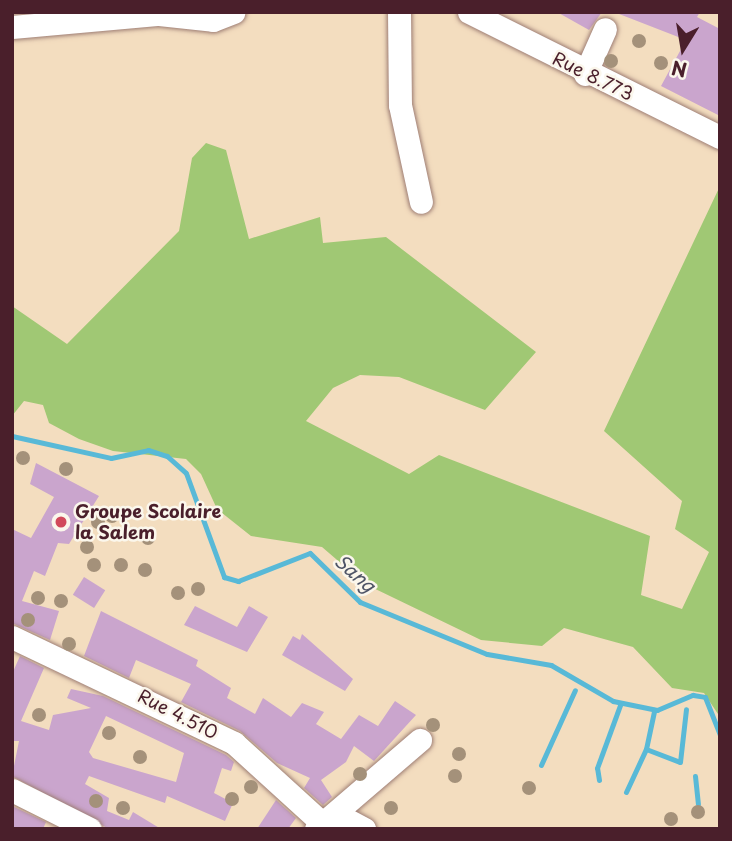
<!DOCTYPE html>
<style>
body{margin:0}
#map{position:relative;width:732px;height:841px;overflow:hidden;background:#f3ddbf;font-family:"Playpen Sans",sans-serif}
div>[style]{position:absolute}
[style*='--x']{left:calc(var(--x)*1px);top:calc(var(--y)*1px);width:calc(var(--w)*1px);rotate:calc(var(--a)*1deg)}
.green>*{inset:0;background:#a0c874}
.stream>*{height:5px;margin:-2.5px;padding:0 2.5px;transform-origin:2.5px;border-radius:2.5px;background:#58b9d7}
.building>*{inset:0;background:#caa5cd;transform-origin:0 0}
.roads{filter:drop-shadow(0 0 2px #9e7e75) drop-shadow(0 0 2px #9e7e75)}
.minor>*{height:23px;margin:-11.5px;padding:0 11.5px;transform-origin:11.5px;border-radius:11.5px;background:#fff}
.trees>*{width:14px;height:14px;margin:-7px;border-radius:50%;background:#a4917a}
.dots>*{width:19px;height:19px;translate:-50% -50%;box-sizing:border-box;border:4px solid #fbf7ec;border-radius:50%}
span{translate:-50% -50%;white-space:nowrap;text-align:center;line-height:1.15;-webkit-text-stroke:5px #fbf7ec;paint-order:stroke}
.street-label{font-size:18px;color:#4a1f2b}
.poi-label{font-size:18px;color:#4a1f2b;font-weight:700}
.left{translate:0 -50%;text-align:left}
.water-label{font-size:19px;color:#4f5567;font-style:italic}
.frame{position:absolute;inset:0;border:14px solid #4a1f2b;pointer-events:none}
.north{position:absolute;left:648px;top:14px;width:70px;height:70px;-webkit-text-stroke:5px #fbf7ec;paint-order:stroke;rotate:191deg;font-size:19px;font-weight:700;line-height:28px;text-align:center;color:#4a1f2b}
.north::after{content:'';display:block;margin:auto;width:24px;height:32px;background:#4a1f2b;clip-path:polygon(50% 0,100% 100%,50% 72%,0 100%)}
</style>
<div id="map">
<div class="green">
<div style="clip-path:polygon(206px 143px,226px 150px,249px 239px,320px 217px,323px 243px,386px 237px,536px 352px,485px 410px,399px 377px,360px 375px,333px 388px,306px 421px,409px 474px,439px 455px,650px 536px,641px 595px,682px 609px,709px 552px,675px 529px,682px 501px,604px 431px,720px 186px,720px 717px,704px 693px,672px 688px,633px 647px,564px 628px,542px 646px,481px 640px,365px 584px,322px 547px,251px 536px,217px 509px,201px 474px,186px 459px,113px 451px,79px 439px,49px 423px,43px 405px,24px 401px,12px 416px,12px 306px,67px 344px,179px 231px,192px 158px)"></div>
</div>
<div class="stream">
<div style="--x:12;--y:436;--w:101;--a:12.5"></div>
<div style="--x:111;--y:458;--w:38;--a:-12"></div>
<div style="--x:148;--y:450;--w:20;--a:18"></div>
<div style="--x:167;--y:456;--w:25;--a:42"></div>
<div style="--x:186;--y:473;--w:111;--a:69.9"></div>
<div style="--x:224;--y:577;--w:15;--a:16"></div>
<div style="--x:238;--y:581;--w:77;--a:-21.3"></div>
<div style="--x:310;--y:553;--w:70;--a:44.4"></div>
<div style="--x:360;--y:602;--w:137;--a:22.3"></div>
<div style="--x:487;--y:654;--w:65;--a:9.8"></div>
<div style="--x:551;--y:665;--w:72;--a:30.1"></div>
<div style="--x:613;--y:701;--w:45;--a:11.6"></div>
<div style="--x:657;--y:710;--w:39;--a:-23"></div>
<div style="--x:693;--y:695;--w:12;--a:9"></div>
<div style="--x:705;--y:697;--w:41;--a:68.5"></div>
<div style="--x:646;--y:749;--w:36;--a:21"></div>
<div style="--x:680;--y:762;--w:53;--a:-83.5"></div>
<div style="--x:541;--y:765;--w:82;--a:-65.6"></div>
<div style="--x:695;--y:776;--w:28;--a:84"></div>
<div style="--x:599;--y:780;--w:12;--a:-99"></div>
<div style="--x:597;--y:768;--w:67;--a:-69.9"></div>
<div style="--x:626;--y:792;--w:47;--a:-65.1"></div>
<div style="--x:646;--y:749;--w:40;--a:-78"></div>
</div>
<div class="building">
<div style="clip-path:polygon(557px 12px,602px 12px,589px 30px)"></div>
<div style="clip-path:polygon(614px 12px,700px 12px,697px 17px,720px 29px,720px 116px,661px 86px,686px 40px)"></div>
<div style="clip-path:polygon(36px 463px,99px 496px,69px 544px,58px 543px,45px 576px,34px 571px,22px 601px,59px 611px,50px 640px,12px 623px,12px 529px,31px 538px,54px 497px,30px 484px)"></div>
<div style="left:84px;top:577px;width:25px;height:21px;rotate:32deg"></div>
<div style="clip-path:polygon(195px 606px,237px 627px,249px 606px,268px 617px,247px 652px,184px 625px)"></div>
<div style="clip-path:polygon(101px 611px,198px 660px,196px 666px,231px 688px,227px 698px,255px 714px,263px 698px,291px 717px,302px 703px,324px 712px,316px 724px,341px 739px,359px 715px,378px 726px,395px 701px,416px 715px,374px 761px,354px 746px,346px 762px,321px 780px,332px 797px,323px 805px,304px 788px,310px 778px,277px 763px,240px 731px,181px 702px,191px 684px,136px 660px,129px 678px,84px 656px)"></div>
<div style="clip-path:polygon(302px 634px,353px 679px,345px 691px,282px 655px,293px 636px,300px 640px)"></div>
<div style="clip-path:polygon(evenodd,20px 656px,44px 668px,21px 721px,49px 730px,53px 715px,91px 708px,67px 698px,71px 689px,103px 696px,226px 755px,234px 762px,231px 771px,222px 768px,214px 793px,233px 803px,225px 821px,167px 796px,165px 803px,89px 776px,85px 784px,109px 798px,107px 811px,129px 820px,133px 812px,161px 829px,109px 829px,12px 776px,19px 741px,12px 741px,12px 674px,20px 656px,106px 716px,184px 753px,176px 782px,93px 758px,89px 752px,106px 716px)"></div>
<div style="clip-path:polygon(276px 800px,296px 818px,288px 829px,257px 829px)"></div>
<div style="clip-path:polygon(12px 806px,46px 822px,43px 829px,12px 829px)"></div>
</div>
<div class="roads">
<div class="minor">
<div style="--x:399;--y:12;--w:93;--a:89.4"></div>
<div style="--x:400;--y:105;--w:99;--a:77.8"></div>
<div style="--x:469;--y:12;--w:280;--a:26.5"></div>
<div style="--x:12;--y:27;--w:148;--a:-5.1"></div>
<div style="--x:159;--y:14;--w:54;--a:6.3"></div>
<div style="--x:213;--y:20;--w:22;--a:-21"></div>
<div style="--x:585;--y:74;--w:49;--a:-66"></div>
<div style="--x:12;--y:637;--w:246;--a:25.5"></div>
<div style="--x:234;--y:743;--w:120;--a:42.3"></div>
<div style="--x:12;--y:790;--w:87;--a:26.6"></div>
<div style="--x:336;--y:814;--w:32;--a:28"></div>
<div style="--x:316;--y:829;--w:137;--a:-40.6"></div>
</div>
</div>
<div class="trees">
<div style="left:639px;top:41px"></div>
<div style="left:611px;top:61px"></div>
<div style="left:661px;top:63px"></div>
<div style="left:23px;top:458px"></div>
<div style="left:66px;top:469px"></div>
<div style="left:112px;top:516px"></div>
<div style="left:98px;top:522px"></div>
<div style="left:148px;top:538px"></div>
<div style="left:87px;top:547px"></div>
<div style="left:94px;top:565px"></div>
<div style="left:121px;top:565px"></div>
<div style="left:145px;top:570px"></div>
<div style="left:198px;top:589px"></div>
<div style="left:178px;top:593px"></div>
<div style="left:38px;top:598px"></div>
<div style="left:61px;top:601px"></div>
<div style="left:28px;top:620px"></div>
<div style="left:69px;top:644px"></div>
<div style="left:39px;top:715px"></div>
<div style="left:433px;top:725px"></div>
<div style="left:109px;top:733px"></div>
<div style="left:459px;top:754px"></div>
<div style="left:140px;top:757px"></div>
<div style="left:360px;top:774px"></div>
<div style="left:455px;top:776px"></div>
<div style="left:251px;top:787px"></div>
<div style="left:529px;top:788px"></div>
<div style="left:232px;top:799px"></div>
<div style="left:96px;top:801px"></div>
<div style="left:123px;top:808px"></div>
<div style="left:391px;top:808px"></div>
<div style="left:698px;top:812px"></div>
<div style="left:671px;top:819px"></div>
</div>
<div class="dots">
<div style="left:61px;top:522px;background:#d1495b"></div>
</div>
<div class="street-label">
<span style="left:593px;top:76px;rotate:26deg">Rue 8.773</span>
<span style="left:178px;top:714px;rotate:27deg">Rue 4.510</span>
</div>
<div class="poi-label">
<span class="left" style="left:75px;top:522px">Groupe Scolaire<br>la Salem</span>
</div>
<div class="water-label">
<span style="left:355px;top:573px;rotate:41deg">Sang</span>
</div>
<div class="frame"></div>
<div class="north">N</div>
</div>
